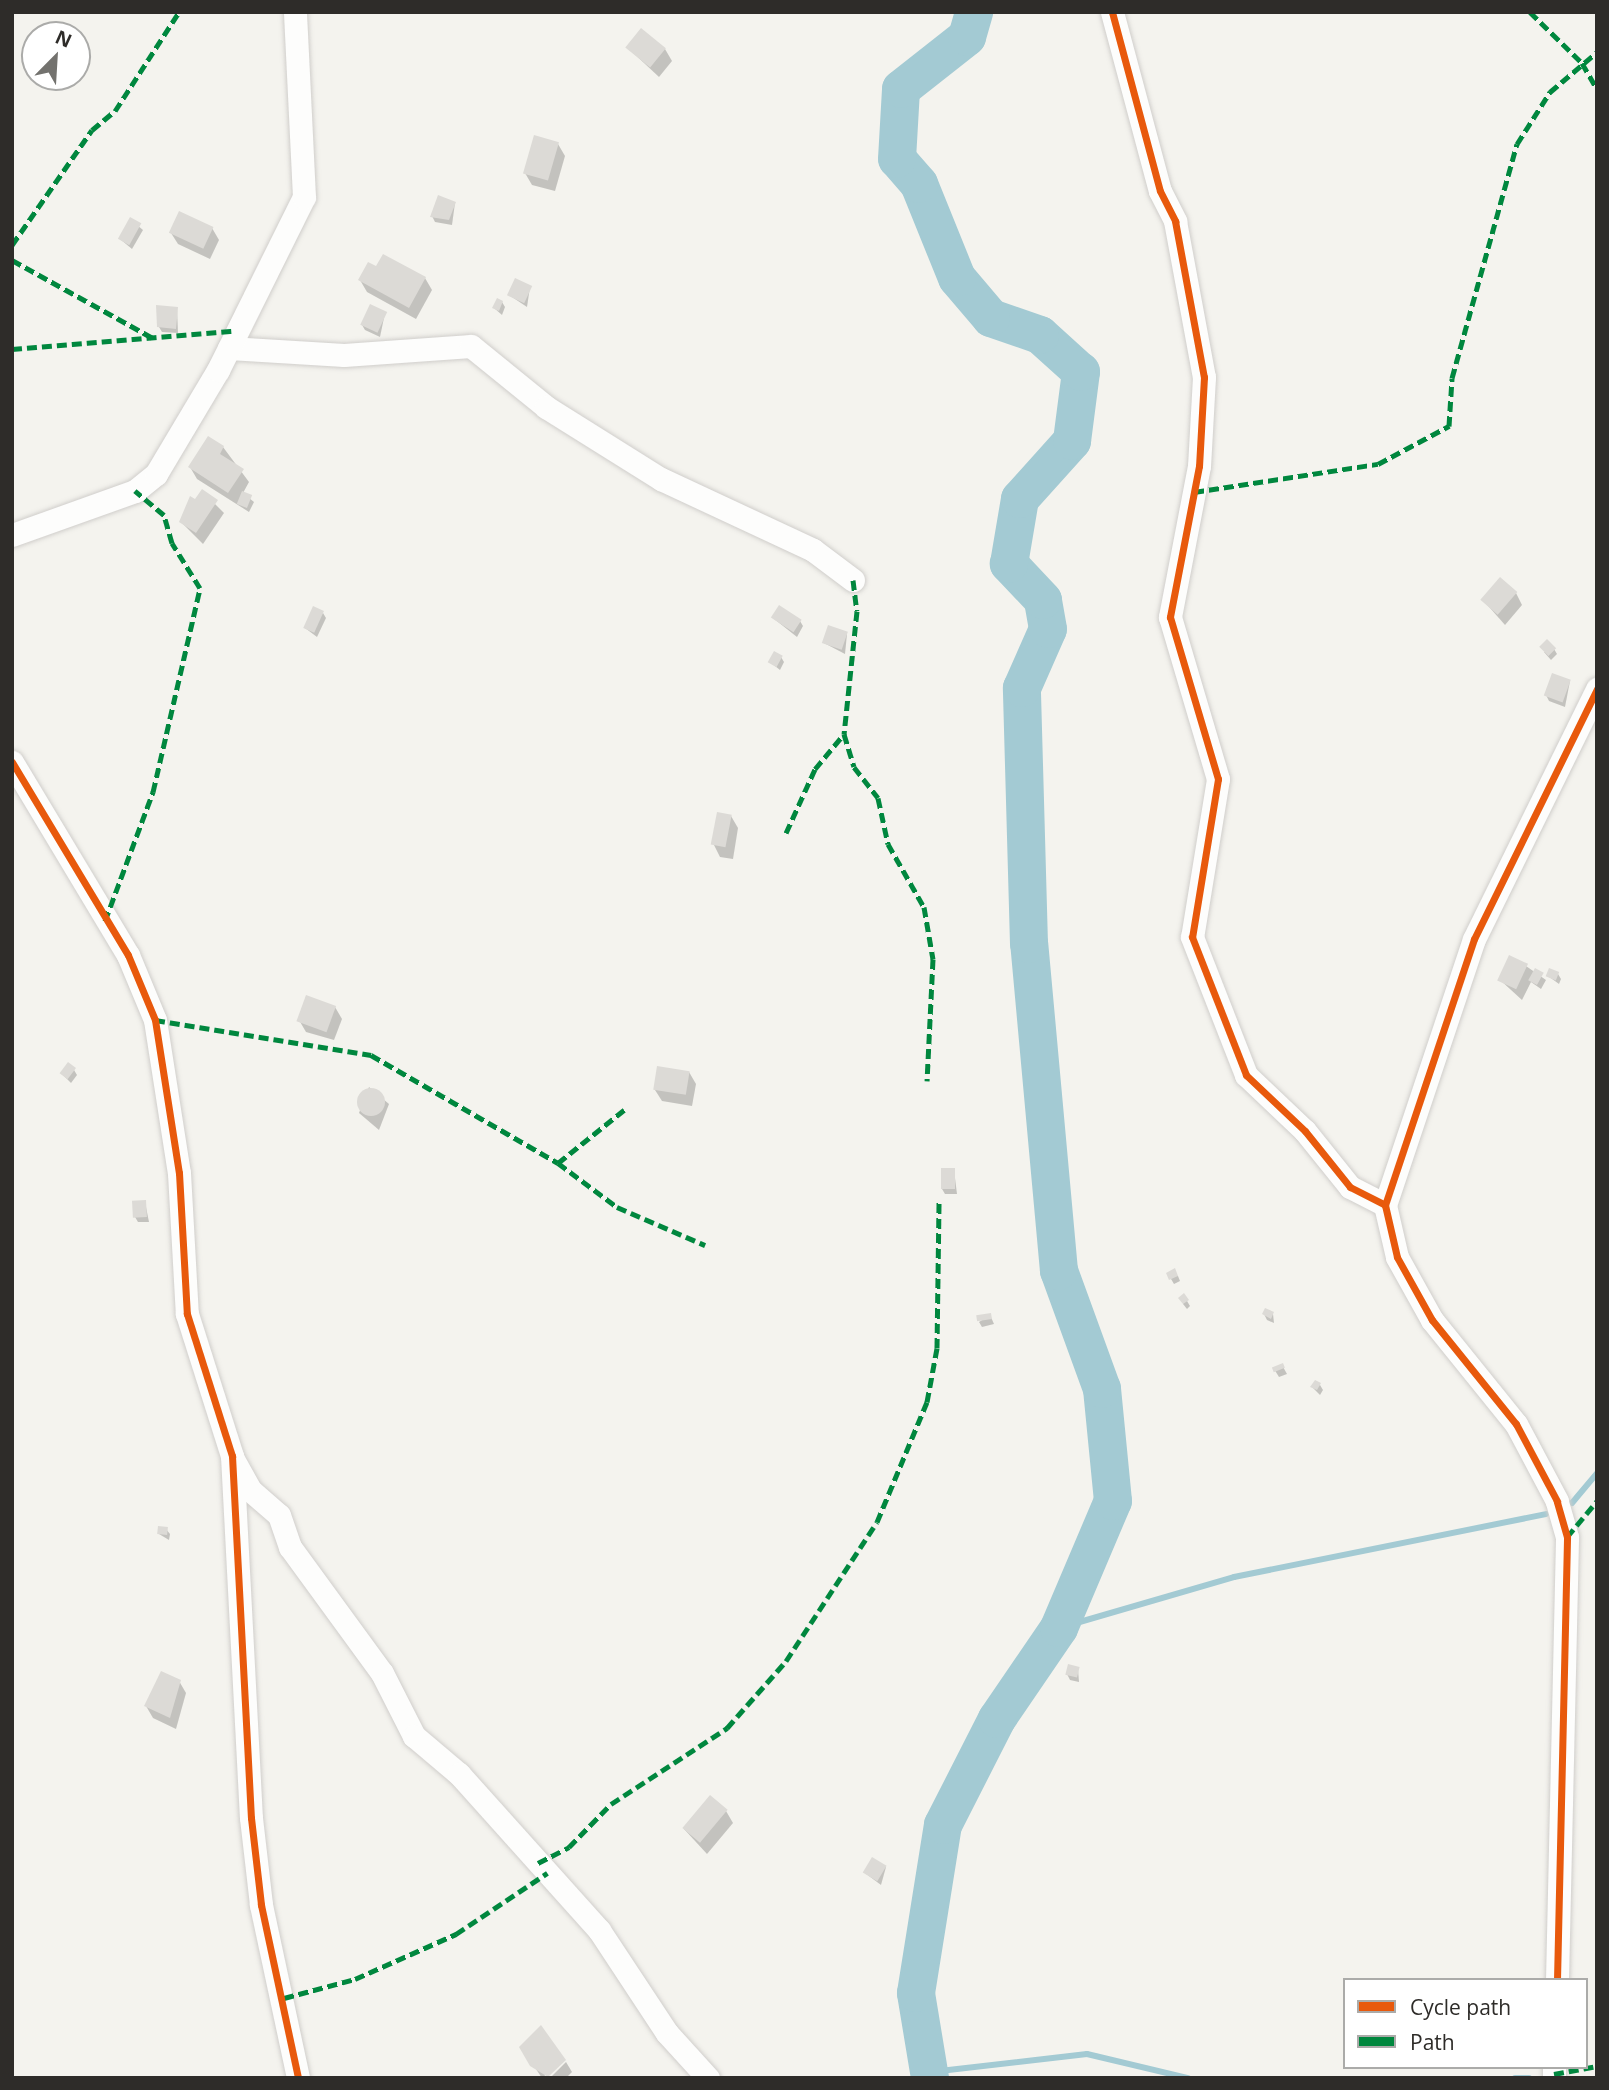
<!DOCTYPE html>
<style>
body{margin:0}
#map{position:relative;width:1609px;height:2090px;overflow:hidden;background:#f4f3ee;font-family:"Open Sans",sans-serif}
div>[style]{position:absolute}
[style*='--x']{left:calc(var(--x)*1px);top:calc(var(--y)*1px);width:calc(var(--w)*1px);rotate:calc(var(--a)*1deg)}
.shadow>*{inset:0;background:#0003}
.stream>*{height:6px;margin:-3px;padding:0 3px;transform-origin:3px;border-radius:3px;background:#a3cad3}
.river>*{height:38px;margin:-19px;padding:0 19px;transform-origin:19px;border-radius:19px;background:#a3cad3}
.building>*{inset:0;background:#dcdad6;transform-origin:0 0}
.round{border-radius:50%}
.roads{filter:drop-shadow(0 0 2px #d0cecb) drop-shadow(0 0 2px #d0cecb)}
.minor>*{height:23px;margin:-11.5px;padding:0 11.5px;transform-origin:11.5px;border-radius:11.5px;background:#fdfdfc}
.quiet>*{height:5px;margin-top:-2.5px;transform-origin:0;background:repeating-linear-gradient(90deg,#00873e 0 10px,transparent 0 15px)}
.cycleway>*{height:7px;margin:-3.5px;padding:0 3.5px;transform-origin:3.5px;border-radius:3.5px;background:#e8590c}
span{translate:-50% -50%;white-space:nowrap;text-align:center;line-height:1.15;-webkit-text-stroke:6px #fff;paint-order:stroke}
.frame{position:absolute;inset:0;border:14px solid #2e2c29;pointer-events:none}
.legend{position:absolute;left:1343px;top:1978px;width:245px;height:91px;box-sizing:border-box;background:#fff;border:2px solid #ababa9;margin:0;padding:9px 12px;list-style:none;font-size:21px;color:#2e2c29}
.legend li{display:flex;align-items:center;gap:14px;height:35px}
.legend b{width:35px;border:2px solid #ababa9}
.north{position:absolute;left:21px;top:21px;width:70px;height:70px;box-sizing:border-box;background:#fff;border:2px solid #ababa9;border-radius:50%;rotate:24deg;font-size:19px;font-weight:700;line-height:28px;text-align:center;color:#2e2c29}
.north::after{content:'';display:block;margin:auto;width:24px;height:32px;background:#73726e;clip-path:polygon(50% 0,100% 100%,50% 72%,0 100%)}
</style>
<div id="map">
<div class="shadow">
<div style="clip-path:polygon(628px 48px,665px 49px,672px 61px,659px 77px)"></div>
<div style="clip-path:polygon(558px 144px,565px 156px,555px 191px,532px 185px,525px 173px)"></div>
<div style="clip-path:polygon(455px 203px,452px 225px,435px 222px,432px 216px)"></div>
<div style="clip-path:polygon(131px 220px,143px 230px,132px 249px,120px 239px)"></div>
<div style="clip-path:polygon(212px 228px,219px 240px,210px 259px,178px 244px,171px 233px)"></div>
<div style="clip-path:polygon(377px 268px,425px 278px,432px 290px,416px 319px,367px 292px,360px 280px)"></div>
<div style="clip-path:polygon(530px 287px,527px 307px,509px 295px)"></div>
<div style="clip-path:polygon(502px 302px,505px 307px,502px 315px,494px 308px)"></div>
<div style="clip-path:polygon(177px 308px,178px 333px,162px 332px,159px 327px)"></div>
<div style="clip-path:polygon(385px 313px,380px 337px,365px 330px,362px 325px)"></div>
<div style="clip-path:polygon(223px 447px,249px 482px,243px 493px,254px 502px,249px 512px,197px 479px,190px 467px)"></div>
<div style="clip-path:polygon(202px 491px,224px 513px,203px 544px,181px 522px)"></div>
<div style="clip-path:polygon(1516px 593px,1522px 605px,1505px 625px,1483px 600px)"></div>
<div style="clip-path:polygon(323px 613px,326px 618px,317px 637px,305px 628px)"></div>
<div style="clip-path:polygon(773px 618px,800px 621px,803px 626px,797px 637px)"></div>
<div style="clip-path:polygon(847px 634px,845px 654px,824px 643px)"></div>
<div style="clip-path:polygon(1554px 649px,1557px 654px,1551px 660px,1544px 652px)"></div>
<div style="clip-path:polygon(781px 657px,784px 662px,780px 670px,770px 662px)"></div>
<div style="clip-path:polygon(1570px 681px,1565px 707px,1549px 701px,1546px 695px)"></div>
<div style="clip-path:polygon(731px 816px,738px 828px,733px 859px,720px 857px,714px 845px)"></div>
<div style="clip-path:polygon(1526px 966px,1546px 980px,1541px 989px,1531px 982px,1522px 1000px,1499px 979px)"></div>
<div style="clip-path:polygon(1558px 974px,1561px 979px,1559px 984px,1548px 976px)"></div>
<div style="clip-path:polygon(335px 1007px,342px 1019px,334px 1040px,306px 1032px,299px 1020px)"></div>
<div style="clip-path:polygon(74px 1070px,77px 1075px,71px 1083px,61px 1073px)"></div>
<div style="clip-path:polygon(689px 1072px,696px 1084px,692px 1106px,662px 1101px,655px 1090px)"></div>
<div style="clip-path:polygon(369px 1087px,389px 1104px,379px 1130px,359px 1113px)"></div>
<div style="clip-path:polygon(954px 1170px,957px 1194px,945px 1194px,942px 1189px)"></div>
<div style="clip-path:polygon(145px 1202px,149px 1222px,138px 1222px,135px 1217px)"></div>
<div style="clip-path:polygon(1168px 1274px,1178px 1276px,1180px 1281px,1174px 1284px)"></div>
<div style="clip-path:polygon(1184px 1296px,1190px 1306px,1187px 1309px,1183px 1304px)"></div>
<div style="clip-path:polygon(1264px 1314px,1273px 1314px,1274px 1323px,1267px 1320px)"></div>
<div style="clip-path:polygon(990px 1315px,994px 1324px,982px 1327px,979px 1322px)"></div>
<div style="clip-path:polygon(1282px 1365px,1287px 1374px,1279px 1377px,1274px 1369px)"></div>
<div style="clip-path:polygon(1320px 1385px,1323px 1390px,1320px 1395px,1312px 1387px)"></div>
<div style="clip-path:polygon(166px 1529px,170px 1534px,169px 1540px,159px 1534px)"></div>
<div style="clip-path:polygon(1078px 1669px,1079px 1682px,1070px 1680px,1067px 1674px)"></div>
<div style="clip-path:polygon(179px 1681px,186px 1693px,176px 1729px,153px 1718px,146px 1706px)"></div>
<div style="clip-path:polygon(726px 1811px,733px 1823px,707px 1854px,684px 1829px)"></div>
<div style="clip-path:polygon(886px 1867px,881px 1885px,865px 1873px)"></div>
<div style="clip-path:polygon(521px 2047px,564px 2059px,542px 2078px)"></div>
<div style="clip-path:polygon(566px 2062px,572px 2072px,566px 2078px,550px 2078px)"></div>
</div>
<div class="stream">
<div style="--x:1572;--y:1503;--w:39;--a:-50"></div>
<div style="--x:1059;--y:1628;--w:182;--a:-16.2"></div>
<div style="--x:1234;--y:1577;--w:318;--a:-11.4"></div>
<div style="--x:931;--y:2072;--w:157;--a:-6.6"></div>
<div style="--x:1087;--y:2054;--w:104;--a:13.4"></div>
<div style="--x:1515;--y:2078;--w:14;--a:0"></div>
</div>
<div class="river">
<div style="--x:930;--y:2078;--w:86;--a:-99.4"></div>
<div style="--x:916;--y:1993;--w:170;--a:-80.9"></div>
<div style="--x:943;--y:1825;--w:119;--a:-63"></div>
<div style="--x:997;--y:1719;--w:110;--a:-55.7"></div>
<div style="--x:1059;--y:1628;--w:138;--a:-67"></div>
<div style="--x:1113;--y:1501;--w:113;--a:-95.6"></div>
<div style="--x:1102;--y:1389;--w:126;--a:-110"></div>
<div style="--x:1059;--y:1271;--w:328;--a:-95.2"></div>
<div style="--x:1029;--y:944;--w:256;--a:-91.6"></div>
<div style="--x:1022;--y:688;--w:64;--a:-66.2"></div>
<div style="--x:1048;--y:629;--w:29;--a:-100"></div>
<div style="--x:1043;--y:600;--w:50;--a:-133.4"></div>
<div style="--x:1009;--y:564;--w:66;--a:-80.4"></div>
<div style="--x:1020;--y:499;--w:78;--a:-48.1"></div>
<div style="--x:1072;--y:441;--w:70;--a:-82.6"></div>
<div style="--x:1081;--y:372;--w:55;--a:-137.9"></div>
<div style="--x:1040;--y:335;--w:52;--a:-160.9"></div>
<div style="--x:991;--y:318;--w:52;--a:-130.4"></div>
<div style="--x:957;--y:278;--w:101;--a:-112"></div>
<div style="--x:919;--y:184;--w:33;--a:-131"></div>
<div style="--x:897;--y:159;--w:70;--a:-86.7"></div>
<div style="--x:901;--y:89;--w:84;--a:-38.2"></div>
<div style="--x:967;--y:37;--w:26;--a:-74"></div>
</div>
<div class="building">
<div style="left:641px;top:28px;width:32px;height:25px;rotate:39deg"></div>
<div style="left:534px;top:135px;width:26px;height:40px;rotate:16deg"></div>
<div style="clip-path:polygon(438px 195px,456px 202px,449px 220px,430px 217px)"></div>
<div style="left:179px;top:211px;width:38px;height:24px;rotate:25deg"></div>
<div style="left:130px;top:217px;width:13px;height:25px;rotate:29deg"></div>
<div style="clip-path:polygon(383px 254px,426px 277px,409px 308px,358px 280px,368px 262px,376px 266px)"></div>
<div style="left:515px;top:278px;width:19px;height:19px;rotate:25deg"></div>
<div style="clip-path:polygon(497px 298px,503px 301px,499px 311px,492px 308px)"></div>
<div style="left:370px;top:304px;width:19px;height:23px;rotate:25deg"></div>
<div style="clip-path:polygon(156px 305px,178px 307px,176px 329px,157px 327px)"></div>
<div style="clip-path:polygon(208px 436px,224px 446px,220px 454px,244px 469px,228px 493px,188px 467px)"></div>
<div style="clip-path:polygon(202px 489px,218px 500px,196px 533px,179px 522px,190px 496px,195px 499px)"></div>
<div style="left:242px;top:491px;width:11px;height:14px;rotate:22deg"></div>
<div style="left:1500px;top:577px;width:23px;height:30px;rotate:41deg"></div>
<div style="left:779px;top:605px;width:27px;height:15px;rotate:33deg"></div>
<div style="left:313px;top:606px;width:12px;height:24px;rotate:24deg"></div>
<div style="left:828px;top:625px;width:21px;height:19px;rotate:19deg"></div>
<div style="left:1547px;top:639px;width:13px;height:11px;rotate:45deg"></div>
<div style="left:774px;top:651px;width:10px;height:13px;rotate:29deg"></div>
<div style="left:1552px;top:673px;width:20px;height:24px;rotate:20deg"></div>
<div style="left:717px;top:812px;width:15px;height:33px;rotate:11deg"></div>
<div style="left:1509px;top:955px;width:21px;height:28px;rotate:25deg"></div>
<div style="left:1535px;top:968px;width:10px;height:14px;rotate:29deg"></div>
<div style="left:1549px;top:968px;width:11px;height:9px;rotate:22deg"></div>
<div style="left:306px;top:995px;width:32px;height:28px;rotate:20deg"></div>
<div style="left:68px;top:1062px;width:10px;height:14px;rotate:37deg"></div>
<div style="left:657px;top:1066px;width:33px;height:24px;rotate:9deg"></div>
<div class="round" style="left:357px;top:1088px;width:28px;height:28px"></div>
<div style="left:941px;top:1168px;width:14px;height:21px"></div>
<div style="left:146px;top:1200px;width:17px;height:14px;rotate:87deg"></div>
<div style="clip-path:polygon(1175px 1268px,1178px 1276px,1169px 1280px,1166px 1273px)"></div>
<div style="clip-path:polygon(1184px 1293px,1189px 1300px,1183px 1304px,1178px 1298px)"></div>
<div style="clip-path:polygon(1265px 1308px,1274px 1312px,1271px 1319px,1262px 1314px)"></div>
<div style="left:991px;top:1313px;width:6px;height:15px;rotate:81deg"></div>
<div style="left:1283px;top:1363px;width:5px;height:12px;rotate:68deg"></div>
<div style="clip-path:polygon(1315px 1380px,1321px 1383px,1317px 1390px,1310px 1387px)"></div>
<div style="left:158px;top:1526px;width:10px;height:8px;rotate:6deg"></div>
<div style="left:1068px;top:1664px;width:12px;height:11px;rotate:14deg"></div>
<div style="clip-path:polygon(161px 1671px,181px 1680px,170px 1718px,144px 1706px)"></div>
<div style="left:710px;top:1795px;width:23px;height:43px;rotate:40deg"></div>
<div style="left:872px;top:1857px;width:17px;height:18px;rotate:31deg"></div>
<div style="clip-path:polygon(541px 2025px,566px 2060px,548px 2077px,530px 2066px,519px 2047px)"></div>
</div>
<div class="roads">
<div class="minor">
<div style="--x:1112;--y:12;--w:185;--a:75"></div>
<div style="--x:1160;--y:191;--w:34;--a:63"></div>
<div style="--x:1175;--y:221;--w:159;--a:79.5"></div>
<div style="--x:1204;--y:377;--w:89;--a:93.2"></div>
<div style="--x:1199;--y:466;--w:154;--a:100.9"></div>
<div style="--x:1170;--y:617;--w:169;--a:73.5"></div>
<div style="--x:1218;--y:779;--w:160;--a:99.3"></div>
<div style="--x:1192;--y:937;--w:148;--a:68.6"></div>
<div style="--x:1246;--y:1075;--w:81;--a:43.5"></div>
<div style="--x:1305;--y:1131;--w:72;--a:51.2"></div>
<div style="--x:1350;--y:1187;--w:39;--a:27"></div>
<div style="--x:229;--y:348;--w:115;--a:3.5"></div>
<div style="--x:344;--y:355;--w:127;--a:-4.1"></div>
<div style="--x:471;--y:346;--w:97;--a:39.1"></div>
<div style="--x:546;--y:407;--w:136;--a:32.1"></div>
<div style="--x:661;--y:479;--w:168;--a:25"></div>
<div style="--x:813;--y:550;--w:50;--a:36.9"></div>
<div style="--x:12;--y:535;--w:131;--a:-19.7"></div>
<div style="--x:135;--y:491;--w:27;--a:-39"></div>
<div style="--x:156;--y:474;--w:121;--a:-59.2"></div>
<div style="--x:218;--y:370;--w:193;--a:-63.6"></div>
<div style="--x:304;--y:197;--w:185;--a:-92.8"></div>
<div style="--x:12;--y:762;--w:225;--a:59"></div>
<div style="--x:128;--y:955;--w:70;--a:67.4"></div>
<div style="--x:155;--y:1020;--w:155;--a:81.1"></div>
<div style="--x:179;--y:1173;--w:141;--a:86.8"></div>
<div style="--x:187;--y:1314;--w:149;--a:72.4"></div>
<div style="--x:232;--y:1456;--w:362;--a:87"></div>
<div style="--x:251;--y:1818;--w:88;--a:83.4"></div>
<div style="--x:261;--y:1905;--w:177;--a:77.9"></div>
<div style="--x:233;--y:1459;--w:35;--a:61"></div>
<div style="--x:250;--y:1490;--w:38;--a:41"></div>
<div style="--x:279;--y:1515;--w:34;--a:71"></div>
<div style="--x:290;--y:1547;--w:156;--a:53.9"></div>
<div style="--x:382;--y:1673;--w:71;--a:63.1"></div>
<div style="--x:414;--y:1736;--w:59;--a:40.2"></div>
<div style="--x:459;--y:1774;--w:210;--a:48.1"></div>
<div style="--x:599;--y:1930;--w:123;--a:56.6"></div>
<div style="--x:667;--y:2033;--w:61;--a:47.7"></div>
<div style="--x:1557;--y:1980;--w:443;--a:-88.7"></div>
<div style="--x:1567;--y:1537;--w:37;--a:-106"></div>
<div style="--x:1557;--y:1501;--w:87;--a:-118"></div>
<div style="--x:1516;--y:1424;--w:134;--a:-128.9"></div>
<div style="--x:1432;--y:1320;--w:72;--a:-119.1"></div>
<div style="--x:1397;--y:1257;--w:53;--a:-103"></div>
<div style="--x:1385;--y:1205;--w:280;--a:-71.5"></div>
<div style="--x:1474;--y:939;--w:279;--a:-63.8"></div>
<div style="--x:1554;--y:2078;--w:11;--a:-90"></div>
</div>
</div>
<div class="quiet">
<div style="--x:1530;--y:12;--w:73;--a:44.4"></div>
<div style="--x:1582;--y:63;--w:30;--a:60"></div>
<div style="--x:12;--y:245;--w:140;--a:-55.2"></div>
<div style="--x:92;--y:130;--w:30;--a:-40"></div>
<div style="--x:115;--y:111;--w:118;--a:-57.1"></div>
<div style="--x:12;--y:260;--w:161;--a:29"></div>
<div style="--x:12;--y:349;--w:222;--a:-4.7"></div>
<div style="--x:1194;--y:492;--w:186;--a:-8.7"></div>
<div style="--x:1378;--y:464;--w:81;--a:-28.2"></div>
<div style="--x:1449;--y:426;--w:48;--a:-86.4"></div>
<div style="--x:1452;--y:378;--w:243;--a:-74.5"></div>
<div style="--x:1517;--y:144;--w:62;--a:-57.6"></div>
<div style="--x:1550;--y:92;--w:62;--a:-40.4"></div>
<div style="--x:853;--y:580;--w:31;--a:83"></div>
<div style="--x:857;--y:611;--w:124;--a:96"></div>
<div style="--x:844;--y:734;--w:34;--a:73"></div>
<div style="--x:854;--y:767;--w:39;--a:52"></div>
<div style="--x:878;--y:798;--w:47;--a:77.7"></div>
<div style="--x:888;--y:844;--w:73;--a:60.3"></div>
<div style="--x:924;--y:907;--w:53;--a:80.2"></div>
<div style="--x:933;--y:959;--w:122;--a:92.8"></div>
<div style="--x:786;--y:833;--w:70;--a:-65.6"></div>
<div style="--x:815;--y:769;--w:45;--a:-50.4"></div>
<div style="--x:105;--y:921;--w:138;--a:-69.6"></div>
<div style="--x:153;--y:792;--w:209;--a:-77"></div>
<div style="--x:200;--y:588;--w:53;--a:-121.9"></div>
<div style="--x:172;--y:543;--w:29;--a:-106"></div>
<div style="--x:164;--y:515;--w:38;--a:-140"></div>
<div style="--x:155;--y:1020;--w:219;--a:9.2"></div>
<div style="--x:371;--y:1055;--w:216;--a:30"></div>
<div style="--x:558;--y:1163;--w:85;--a:-38.8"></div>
<div style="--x:558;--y:1163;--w:74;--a:36.7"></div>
<div style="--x:617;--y:1207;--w:96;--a:23.4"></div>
<div style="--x:1567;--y:1537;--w:47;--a:-50.2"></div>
<div style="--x:538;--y:1863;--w:35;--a:-27"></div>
<div style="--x:569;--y:1847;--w:60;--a:-45.7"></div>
<div style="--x:611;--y:1804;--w:139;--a:-33.2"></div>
<div style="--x:727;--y:1728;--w:89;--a:-48.6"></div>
<div style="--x:786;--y:1661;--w:166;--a:-56.8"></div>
<div style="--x:877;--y:1522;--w:130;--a:-67.4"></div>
<div style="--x:927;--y:1402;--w:55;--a:-79.5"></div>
<div style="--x:937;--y:1348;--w:147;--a:-89.2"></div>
<div style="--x:284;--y:1998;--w:73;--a:-15"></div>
<div style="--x:355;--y:1979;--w:111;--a:-24"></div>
<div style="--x:456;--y:1934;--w:110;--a:-33.8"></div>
<div style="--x:1554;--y:2074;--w:44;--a:-10.5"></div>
</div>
<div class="cycleway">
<div style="--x:1112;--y:12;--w:185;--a:75"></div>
<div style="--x:1160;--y:191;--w:34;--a:63"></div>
<div style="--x:1175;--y:221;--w:159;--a:79.5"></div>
<div style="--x:1204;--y:377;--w:89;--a:93.2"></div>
<div style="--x:1199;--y:466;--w:154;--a:100.9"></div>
<div style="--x:1170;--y:617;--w:169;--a:73.5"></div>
<div style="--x:1218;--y:779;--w:160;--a:99.3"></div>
<div style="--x:1192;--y:937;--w:148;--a:68.6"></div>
<div style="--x:1246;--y:1075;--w:81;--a:43.5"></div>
<div style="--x:1305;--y:1131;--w:72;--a:51.2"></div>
<div style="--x:1350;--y:1187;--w:39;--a:27"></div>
<div style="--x:12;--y:762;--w:225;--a:59"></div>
<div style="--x:128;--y:955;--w:70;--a:67.4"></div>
<div style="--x:155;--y:1020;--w:155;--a:81.1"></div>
<div style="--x:179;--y:1173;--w:141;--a:86.8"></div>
<div style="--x:187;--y:1314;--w:149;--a:72.4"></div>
<div style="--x:232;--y:1456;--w:362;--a:87"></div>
<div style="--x:251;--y:1818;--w:88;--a:83.4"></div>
<div style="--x:261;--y:1905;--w:177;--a:77.9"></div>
<div style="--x:1557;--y:1980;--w:443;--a:-88.7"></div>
<div style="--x:1567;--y:1537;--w:37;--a:-106"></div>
<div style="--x:1557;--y:1501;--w:87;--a:-118"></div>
<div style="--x:1516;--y:1424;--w:134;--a:-128.9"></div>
<div style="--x:1432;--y:1320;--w:72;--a:-119.1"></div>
<div style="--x:1397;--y:1257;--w:53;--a:-103"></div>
<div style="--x:1385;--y:1205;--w:280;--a:-71.5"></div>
<div style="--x:1474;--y:939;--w:279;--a:-63.8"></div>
</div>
<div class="frame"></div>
<ul class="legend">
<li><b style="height:9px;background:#e8590c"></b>Cycle path</li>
<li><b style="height:9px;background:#00873e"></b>Path</li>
</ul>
<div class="north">N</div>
</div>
